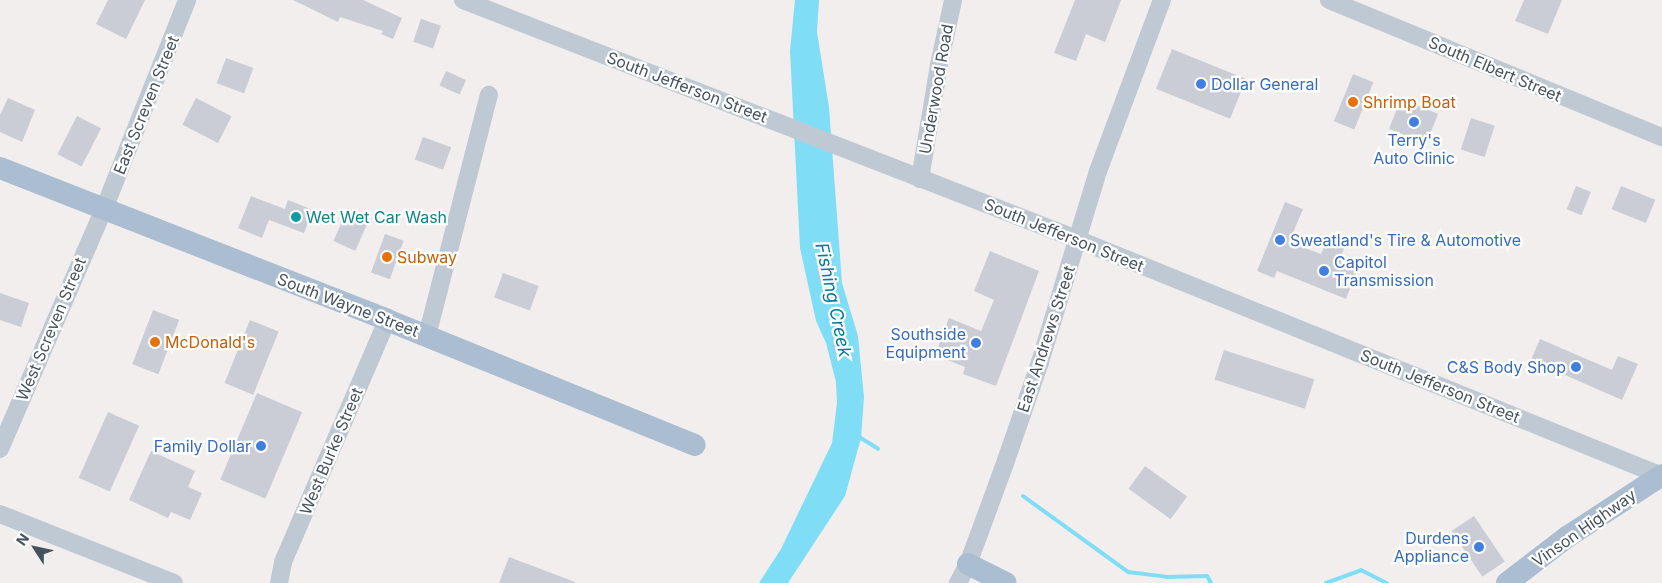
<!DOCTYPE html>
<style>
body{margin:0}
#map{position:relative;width:1662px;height:583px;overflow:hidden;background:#f2eeee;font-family:Inter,sans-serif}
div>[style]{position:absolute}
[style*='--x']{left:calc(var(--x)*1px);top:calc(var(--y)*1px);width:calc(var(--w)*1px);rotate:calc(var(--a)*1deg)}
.water>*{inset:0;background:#80ddf6}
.stream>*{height:4px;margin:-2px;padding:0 2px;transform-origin:2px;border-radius:2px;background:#80ddf6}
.building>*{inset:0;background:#cacdd5;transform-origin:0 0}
.minor>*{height:18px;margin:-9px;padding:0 9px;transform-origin:9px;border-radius:9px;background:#bec9d3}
.major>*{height:22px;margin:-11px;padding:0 11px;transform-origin:11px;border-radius:11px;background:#abbed1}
.dots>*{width:14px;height:14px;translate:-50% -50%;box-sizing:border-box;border:2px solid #fff;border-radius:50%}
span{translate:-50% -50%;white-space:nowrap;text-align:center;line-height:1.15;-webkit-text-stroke:4.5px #fff;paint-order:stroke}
.street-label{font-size:16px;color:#45525f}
.shop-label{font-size:16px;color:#366cbe}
.left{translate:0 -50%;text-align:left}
.right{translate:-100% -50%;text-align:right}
.food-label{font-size:16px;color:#c56008}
.culture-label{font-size:16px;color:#0d838f}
.water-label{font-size:18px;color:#037c9d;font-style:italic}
.north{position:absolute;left:10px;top:523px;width:50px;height:50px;-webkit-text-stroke:4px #fff;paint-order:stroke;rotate:305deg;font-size:14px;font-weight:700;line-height:20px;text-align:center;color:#45525f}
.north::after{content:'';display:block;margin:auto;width:18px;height:22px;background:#45525f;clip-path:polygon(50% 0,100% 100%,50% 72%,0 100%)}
</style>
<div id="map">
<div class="water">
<div style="clip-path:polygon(795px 0,819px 0,817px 32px,829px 107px,842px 283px,858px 336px,864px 397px,861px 438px,845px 496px,788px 583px,759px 583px,781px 549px,832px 443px,837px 403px,836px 382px,826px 343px,816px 321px,800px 248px,790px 51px)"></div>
</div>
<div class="stream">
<div style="--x:856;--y:435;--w:26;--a:32"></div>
<div style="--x:1023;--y:496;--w:130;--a:35.9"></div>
<div style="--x:1128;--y:572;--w:38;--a:7"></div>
<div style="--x:1166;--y:577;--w:41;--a:-1.4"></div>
<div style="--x:1207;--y:576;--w:8;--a:60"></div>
<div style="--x:1326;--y:583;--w:37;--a:-20"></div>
<div style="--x:1361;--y:570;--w:29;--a:27"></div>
</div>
<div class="building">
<div style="clip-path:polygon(108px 0,145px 0,126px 39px,96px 24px)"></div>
<div style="clip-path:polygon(293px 0,363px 0,402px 18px,393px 39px,381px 34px,383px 31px,340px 17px,338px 22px)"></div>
<div style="clip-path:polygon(1075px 0,1121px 0,1105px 42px,1086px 34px,1076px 61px,1054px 53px)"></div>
<div style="clip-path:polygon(1524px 0,1562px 0,1548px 34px,1515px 21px)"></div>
<div style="left:421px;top:19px;width:21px;height:24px;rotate:19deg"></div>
<div style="left:1172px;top:49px;width:80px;height:43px;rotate:22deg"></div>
<div style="left:226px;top:58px;width:29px;height:27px;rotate:20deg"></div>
<div style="left:446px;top:71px;width:22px;height:16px;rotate:24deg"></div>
<div style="left:1353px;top:74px;width:22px;height:51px;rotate:22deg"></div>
<div style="clip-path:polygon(8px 98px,35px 110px,22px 142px,0 132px,0 115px)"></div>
<div style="left:196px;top:98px;width:40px;height:30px;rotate:27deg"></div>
<div style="left:1401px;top:99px;width:40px;height:32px;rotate:22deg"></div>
<div style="left:77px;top:116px;width:27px;height:43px;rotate:27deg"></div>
<div style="left:1471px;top:118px;width:25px;height:33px;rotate:18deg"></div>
<div style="left:423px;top:137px;width:30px;height:24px;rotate:20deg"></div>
<div style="left:1576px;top:186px;width:16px;height:25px;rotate:22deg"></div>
<div style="left:1621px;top:186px;width:37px;height:25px;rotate:22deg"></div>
<div style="clip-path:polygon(251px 196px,285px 209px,288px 200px,313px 210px,304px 233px,269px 220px,262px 238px,238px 228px)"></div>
<div style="clip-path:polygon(1285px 202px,1303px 209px,1289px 242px,1321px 254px,1328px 237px,1346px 244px,1340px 258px,1359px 265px,1346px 299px,1277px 271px,1274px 278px,1257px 271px)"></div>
<div style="left:348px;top:208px;width:24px;height:36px;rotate:24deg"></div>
<div style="left:385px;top:234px;width:20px;height:41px;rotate:20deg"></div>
<div style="clip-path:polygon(990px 251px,1039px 271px,996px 386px,963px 374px,965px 367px,935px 355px,949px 318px,981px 331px,994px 300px,974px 291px)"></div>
<div style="left:503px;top:273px;width:38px;height:26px;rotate:20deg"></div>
<div style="clip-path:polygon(0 293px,29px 303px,21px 327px,0 320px)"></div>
<div style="left:153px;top:310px;width:28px;height:58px;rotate:21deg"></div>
<div style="left:250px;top:320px;width:31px;height:68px;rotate:22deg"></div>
<div style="clip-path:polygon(1540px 339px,1612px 370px,1618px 356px,1638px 364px,1622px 400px,1531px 360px)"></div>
<div style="left:1224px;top:350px;width:95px;height:31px;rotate:18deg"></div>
<div style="left:257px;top:393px;width:49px;height:94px;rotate:23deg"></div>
<div style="left:108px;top:412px;width:34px;height:72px;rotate:24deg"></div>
<div style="clip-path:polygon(151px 451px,195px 471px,188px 487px,202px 493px,190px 520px,171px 512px,168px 518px,129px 500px)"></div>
<div style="left:1145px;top:466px;width:52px;height:28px;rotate:36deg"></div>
<div style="left:1474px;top:516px;width:55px;height:27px;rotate:56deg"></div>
<div style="clip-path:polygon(509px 557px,575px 582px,574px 583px,499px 583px)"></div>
</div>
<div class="minor">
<div style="--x:463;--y:0;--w:661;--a:21.29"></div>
<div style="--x:1079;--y:240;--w:629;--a:22.04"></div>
<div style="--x:1329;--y:0;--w:360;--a:22.4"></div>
<div style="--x:920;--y:179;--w:116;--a:-80.5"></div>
<div style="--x:939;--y:65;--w:66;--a:-77.8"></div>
<div style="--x:427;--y:336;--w:249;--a:-75.6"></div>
<div style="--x:0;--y:449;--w:262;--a:-66.6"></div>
<div style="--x:104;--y:209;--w:225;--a:-68.3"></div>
<div style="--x:0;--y:514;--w:187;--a:21.6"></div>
<div style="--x:279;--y:583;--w:21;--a:-79"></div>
<div style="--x:283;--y:562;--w:263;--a:-66.7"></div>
<div style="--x:958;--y:583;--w:21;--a:-62"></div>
<div style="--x:968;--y:564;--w:101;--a:-69.8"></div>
<div style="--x:1003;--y:469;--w:113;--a:-70.9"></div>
<div style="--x:1040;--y:362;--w:200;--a:-73.1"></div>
<div style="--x:1098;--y:171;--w:183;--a:-69.5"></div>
</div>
<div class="major">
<div style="--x:0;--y:168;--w:416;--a:21.4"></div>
<div style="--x:387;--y:320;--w:332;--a:22.1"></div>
<div style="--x:968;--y:564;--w:42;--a:26.6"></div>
<div style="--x:1507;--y:583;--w:76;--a:-37.5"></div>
<div style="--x:1567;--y:537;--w:113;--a:-33.1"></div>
</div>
<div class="dots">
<div style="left:1201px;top:84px;background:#3f7fe0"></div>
<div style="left:1353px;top:102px;background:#e8710a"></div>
<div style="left:1414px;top:122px;background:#3f7fe0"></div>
<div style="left:296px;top:217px;background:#0f9aa8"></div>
<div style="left:1280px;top:240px;background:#3f7fe0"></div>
<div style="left:387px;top:257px;background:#e8710a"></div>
<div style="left:1324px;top:271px;background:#3f7fe0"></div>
<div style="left:155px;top:342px;background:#e8710a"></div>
<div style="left:976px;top:343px;background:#3f7fe0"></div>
<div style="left:1576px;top:367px;background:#3f7fe0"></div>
<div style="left:261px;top:446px;background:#3f7fe0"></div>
<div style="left:1479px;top:547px;background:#3f7fe0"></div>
</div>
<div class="street-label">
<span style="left:1495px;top:69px;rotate:23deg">South Elbert Street</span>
<span style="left:687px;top:87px;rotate:21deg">South Jefferson Street</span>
<span style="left:936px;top:89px;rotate:-80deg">Underwood Road</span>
<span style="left:146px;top:105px;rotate:-68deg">East Screven Street</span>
<span style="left:1064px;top:235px;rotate:22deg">South Jefferson Street</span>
<span style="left:348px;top:305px;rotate:21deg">South Wayne Street</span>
<span style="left:51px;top:329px;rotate:-67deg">West Screven Street</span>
<span style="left:1046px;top:339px;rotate:-72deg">East Andrews Street</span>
<span style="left:1440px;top:386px;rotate:22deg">South Jefferson Street</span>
<span style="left:331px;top:451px;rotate:-67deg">West Burke Street</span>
<span style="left:1584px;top:528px;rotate:-35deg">Vinson Highway</span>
</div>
<div class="shop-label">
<span class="left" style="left:1211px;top:84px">Dollar General</span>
<span style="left:1414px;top:149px">Terry's<br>Auto Clinic</span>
<span class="left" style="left:1290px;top:240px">Sweatland's Tire &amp; Automotive</span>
<span class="left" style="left:1334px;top:271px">Capitol<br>Transmission</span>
<span class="right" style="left:966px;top:343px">Southside<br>Equipment</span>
<span class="right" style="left:1566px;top:367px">C&amp;S Body Shop</span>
<span class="right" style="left:251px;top:446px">Family Dollar</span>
<span class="right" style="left:1469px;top:547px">Durdens<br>Appliance</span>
</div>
<div class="food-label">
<span class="left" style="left:1363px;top:102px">Shrimp Boat</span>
<span class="left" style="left:397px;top:257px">Subway</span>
<span class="left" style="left:165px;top:342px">McDonald's</span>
</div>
<div class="culture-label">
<span class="left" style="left:306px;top:217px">Wet Wet Car Wash</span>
</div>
<div class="water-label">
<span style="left:833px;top:300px;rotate:78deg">Fishing Creek</span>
</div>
<div class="north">N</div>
</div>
